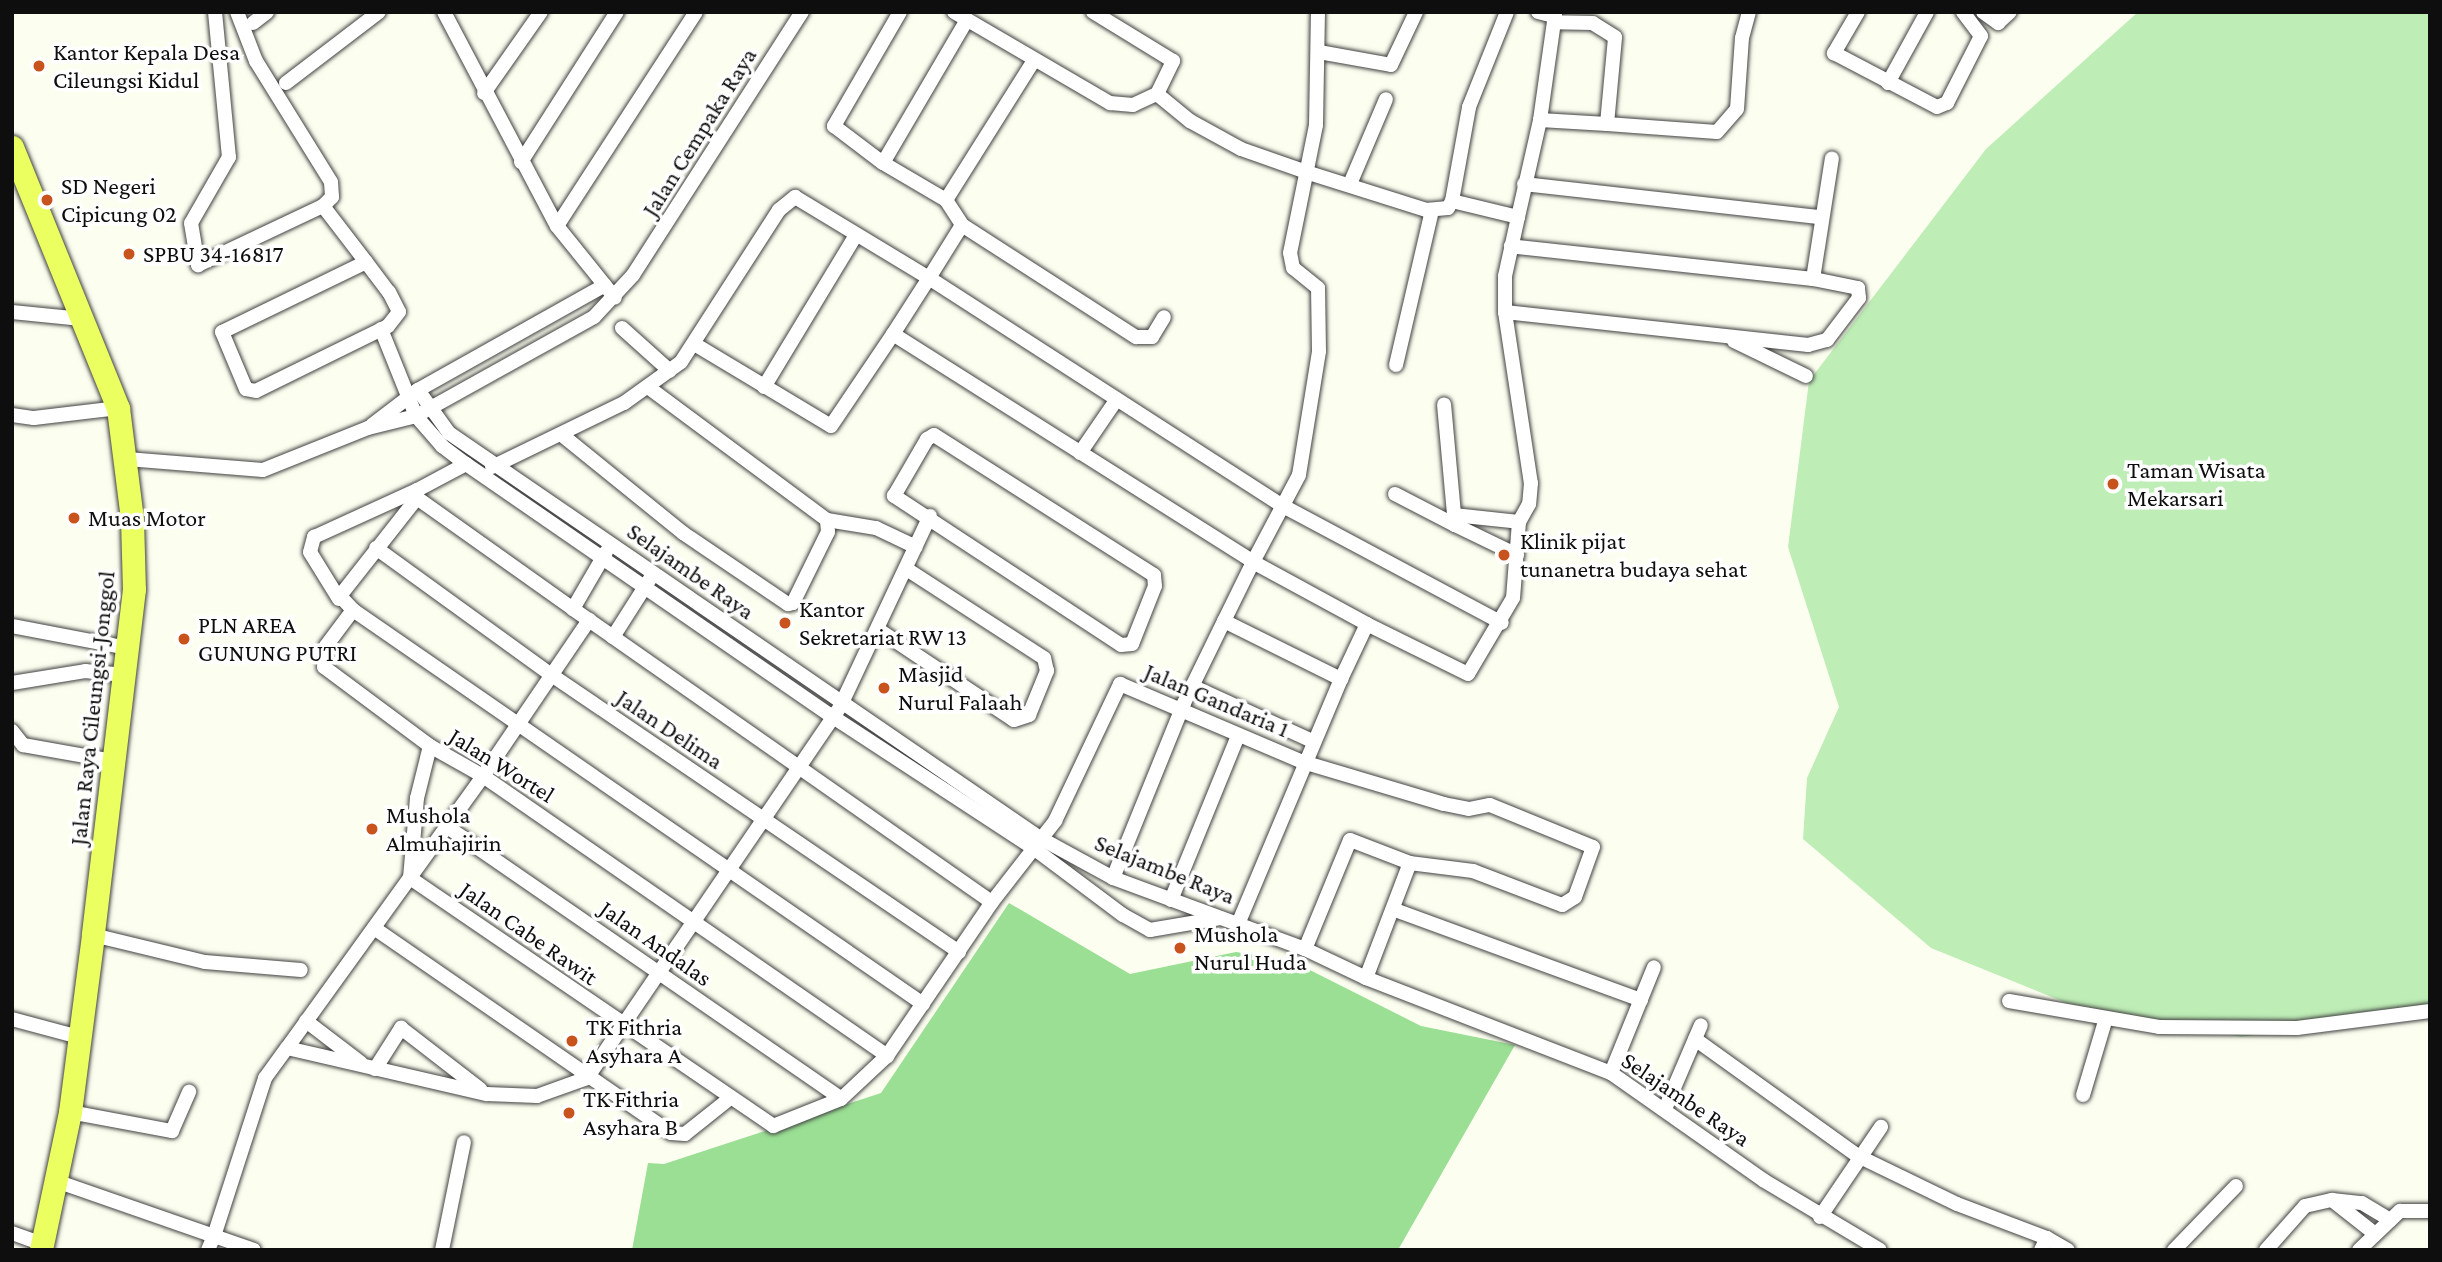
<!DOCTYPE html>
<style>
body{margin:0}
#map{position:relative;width:2442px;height:1262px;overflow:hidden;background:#fcfff0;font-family:"Crimson Pro",serif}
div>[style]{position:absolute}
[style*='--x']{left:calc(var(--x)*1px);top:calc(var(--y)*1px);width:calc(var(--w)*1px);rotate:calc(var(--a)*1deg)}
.green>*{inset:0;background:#beedb6}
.forest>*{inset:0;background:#9adf94}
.roads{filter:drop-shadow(0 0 2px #414141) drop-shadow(0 0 2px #414141)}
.minor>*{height:14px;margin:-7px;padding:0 7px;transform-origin:7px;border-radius:7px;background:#fff}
.primary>*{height:23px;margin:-11.5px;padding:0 11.5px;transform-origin:11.5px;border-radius:11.5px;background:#ebff60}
.dots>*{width:19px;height:19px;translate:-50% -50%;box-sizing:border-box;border:4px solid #fff;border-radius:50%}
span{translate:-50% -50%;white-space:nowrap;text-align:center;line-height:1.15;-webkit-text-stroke:7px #fff;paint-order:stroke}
.poi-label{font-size:24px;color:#0e0e0e}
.left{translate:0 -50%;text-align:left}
.street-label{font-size:24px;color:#0e0e0e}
.frame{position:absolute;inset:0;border:14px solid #0e0e0e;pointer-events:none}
</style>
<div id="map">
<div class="green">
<div style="clip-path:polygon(2138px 12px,2430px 12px,2430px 1011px,2241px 1037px,2069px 1004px,1931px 948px,1803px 839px,1807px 778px,1839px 707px,1788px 547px,1809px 381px,1986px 149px)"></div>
</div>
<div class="forest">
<div style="clip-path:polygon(1009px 903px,1130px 974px,1236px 952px,1290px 960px,1421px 1026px,1515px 1045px,1398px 1250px,632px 1250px,648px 1163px,664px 1164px,881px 1093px)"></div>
</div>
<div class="roads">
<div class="minor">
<div style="--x:215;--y:12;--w:146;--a:84.5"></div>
<div style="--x:229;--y:157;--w:76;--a:119.9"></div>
<div style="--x:191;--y:223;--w:43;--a:80.5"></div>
<div style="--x:198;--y:265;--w:138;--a:-25.3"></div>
<div style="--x:237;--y:12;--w:53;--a:68.8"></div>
<div style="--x:256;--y:61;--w:142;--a:58.2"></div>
<div style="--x:331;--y:182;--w:15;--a:86"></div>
<div style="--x:332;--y:197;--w:13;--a:135"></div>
<div style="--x:323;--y:206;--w:71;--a:52.5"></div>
<div style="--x:366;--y:262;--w:38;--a:53"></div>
<div style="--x:389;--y:292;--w:22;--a:63"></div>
<div style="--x:399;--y:312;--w:18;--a:128"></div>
<div style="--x:388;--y:326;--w:147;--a:153.8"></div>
<div style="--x:256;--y:391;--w:10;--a:-169"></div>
<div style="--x:246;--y:389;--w:62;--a:-112.8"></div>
<div style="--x:222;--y:332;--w:160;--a:-25.9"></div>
<div style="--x:444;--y:12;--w:242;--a:62.2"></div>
<div style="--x:557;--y:226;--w:92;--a:51.1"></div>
<div style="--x:900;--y:12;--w:132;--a:120.1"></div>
<div style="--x:834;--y:126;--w:61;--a:37.1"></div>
<div style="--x:883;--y:163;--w:166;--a:-59.6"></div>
<div style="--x:954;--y:12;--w:181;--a:30.3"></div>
<div style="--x:1110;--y:103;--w:23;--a:5"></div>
<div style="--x:1133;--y:105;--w:26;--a:-25"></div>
<div style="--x:1157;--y:94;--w:37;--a:-64"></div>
<div style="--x:1173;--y:61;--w:94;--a:-148.5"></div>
<div style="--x:1538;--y:12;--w:16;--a:14"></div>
<div style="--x:1858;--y:12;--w:48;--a:120.3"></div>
<div style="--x:1834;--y:53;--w:116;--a:27.7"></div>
<div style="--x:1937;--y:107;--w:11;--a:-22"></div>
<div style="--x:1947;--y:103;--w:75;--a:-63.1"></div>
<div style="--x:1981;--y:36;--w:30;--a:-127"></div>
<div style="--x:1983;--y:12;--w:19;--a:36"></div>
<div style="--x:1998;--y:23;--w:16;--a:-43"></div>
<div style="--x:253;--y:23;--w:18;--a:-38"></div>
<div style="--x:1319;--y:52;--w:73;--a:10.2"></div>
<div style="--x:1391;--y:65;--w:59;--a:-64.7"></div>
<div style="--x:286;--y:83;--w:117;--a:-37.4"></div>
<div style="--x:1888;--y:83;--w:81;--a:-61.2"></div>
<div style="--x:484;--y:93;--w:99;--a:-54.9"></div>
<div style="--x:1157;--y:94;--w:43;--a:39.3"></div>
<div style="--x:1190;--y:121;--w:58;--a:28.8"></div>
<div style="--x:1241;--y:149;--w:72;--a:19.4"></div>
<div style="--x:1309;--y:173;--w:123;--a:17.5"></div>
<div style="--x:1426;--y:210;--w:22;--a:-5"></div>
<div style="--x:1448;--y:208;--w:8;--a:-60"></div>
<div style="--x:1452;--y:201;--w:68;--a:13.6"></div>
<div style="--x:1518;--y:217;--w:60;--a:102.4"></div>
<div style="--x:1505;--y:276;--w:36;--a:90"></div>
<div style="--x:1505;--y:312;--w:173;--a:81.4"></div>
<div style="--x:1531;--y:483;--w:21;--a:95"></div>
<div style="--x:1529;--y:504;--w:21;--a:119"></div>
<div style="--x:1519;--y:522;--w:76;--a:94.5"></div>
<div style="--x:1513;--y:598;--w:88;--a:120.6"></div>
<div style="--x:1468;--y:674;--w:113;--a:-153.7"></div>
<div style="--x:1540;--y:120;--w:107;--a:-81.9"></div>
<div style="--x:1607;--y:124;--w:110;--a:4.2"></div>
<div style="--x:1717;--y:132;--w:30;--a:-49"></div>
<div style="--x:1737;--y:109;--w:71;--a:-86"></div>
<div style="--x:1742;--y:38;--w:27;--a:-75"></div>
<div style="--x:521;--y:162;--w:178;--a:-57.4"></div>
<div style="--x:883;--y:163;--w:73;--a:30.4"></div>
<div style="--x:946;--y:200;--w:30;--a:57"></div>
<div style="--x:962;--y:225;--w:207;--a:32.8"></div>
<div style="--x:1136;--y:337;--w:16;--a:0"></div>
<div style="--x:1152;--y:337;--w:23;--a:-59"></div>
<div style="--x:1350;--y:184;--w:92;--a:-67"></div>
<div style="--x:1524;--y:184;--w:298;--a:6.4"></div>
<div style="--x:946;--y:200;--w:165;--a:-57.8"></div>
<div style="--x:1452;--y:201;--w:96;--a:-79.7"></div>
<div style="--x:1469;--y:107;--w:102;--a:-68.2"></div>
<div style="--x:1518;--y:217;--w:99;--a:-77.2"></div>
<div style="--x:1540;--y:120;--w:67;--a:3.4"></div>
<div style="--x:1607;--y:124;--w:87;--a:-84.7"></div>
<div style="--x:1615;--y:37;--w:26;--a:-148"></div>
<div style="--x:1593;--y:23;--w:39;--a:-179"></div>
<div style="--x:962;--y:225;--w:62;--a:121.9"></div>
<div style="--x:929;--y:278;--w:421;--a:32.8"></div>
<div style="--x:1283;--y:506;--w:248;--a:28.1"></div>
<div style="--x:557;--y:226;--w:255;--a:-57"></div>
<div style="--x:1813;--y:279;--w:122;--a:-81.1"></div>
<div style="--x:12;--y:312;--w:70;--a:5.7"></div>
<div style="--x:1505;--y:312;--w:305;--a:6.2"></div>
<div style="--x:1808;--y:345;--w:20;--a:-15"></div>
<div style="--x:1827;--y:340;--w:53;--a:-52.7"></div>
<div style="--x:1859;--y:298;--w:10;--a:-96"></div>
<div style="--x:1858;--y:288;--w:46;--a:-168.7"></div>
<div style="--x:1813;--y:279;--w:304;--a:-173.8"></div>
<div style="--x:622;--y:328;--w:64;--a:41.9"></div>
<div style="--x:381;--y:329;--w:94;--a:68.1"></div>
<div style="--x:416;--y:416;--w:40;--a:49"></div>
<div style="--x:442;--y:446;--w:30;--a:37"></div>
<div style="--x:466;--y:464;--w:446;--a:34.6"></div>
<div style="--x:833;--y:717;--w:238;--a:33.2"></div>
<div style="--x:1032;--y:847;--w:114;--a:36.8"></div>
<div style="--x:1123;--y:915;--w:31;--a:29"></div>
<div style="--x:1150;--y:930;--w:71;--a:-9.7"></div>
<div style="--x:1734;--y:341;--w:80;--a:25.9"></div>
<div style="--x:696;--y:345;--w:157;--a:31"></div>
<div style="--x:831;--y:426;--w:111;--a:-56"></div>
<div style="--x:893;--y:334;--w:426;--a:32.3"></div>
<div style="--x:1253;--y:562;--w:98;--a:-62.1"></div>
<div style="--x:1299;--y:475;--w:126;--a:-80.8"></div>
<div style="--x:1319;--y:351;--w:63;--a:-90.9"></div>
<div style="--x:1318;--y:288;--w:32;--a:-141"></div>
<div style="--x:1293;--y:268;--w:15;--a:-101"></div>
<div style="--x:1290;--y:253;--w:131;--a:-78.5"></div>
<div style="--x:1316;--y:125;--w:113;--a:-89"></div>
<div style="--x:1396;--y:365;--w:159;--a:-76.9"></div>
<div style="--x:764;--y:387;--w:178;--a:-58.8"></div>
<div style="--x:418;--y:390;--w:53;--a:54.2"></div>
<div style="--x:449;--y:433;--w:716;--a:34.42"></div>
<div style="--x:1040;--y:838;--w:83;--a:28.7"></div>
<div style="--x:1113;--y:878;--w:205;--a:20.3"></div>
<div style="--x:1305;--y:949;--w:68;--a:25.4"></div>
<div style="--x:1366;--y:978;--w:263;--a:21.2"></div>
<div style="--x:1611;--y:1073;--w:186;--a:35.1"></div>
<div style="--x:1763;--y:1180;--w:136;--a:30.9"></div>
<div style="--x:12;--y:415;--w:22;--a:8"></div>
<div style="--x:34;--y:418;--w:85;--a:-6.8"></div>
<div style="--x:372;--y:425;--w:58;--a:-37.3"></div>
<div style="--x:418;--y:390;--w:214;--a:-29.3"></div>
<div style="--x:562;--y:435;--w:156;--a:39"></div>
<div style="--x:683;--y:533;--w:127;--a:34.1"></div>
<div style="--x:788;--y:604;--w:5;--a:-11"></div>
<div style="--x:793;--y:603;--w:79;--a:-63.8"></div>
<div style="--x:828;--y:532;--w:12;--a:-95"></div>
<div style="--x:827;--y:520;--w:222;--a:-143.4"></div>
<div style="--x:934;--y:435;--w:261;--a:32.5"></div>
<div style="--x:1154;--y:575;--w:11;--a:85"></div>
<div style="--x:1155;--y:586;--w:62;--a:111.6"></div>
<div style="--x:1132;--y:644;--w:11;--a:175"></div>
<div style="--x:1121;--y:645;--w:272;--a:-146.7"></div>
<div style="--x:894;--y:496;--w:66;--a:-59.9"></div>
<div style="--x:927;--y:439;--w:8;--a:-30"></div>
<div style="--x:1080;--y:453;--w:65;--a:-55.6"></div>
<div style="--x:127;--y:459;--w:136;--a:4.6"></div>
<div style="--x:263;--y:470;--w:113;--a:-21.8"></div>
<div style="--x:368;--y:428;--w:49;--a:-14"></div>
<div style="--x:416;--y:416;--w:204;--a:-29.1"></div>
<div style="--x:594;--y:317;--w:57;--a:-47.1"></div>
<div style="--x:633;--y:275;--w:313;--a:-57.3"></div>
<div style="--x:466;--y:464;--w:55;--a:152"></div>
<div style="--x:417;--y:490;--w:8;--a:90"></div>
<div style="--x:417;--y:498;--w:125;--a:128.2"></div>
<div style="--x:340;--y:596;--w:19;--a:47"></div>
<div style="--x:353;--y:610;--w:45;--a:126.9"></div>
<div style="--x:326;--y:646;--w:21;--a:95"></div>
<div style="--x:324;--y:667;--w:132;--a:36.7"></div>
<div style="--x:430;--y:746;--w:61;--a:29.5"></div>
<div style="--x:483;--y:776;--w:492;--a:34.7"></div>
<div style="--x:492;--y:467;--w:147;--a:-25.9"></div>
<div style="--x:624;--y:403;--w:70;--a:-35.7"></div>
<div style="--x:681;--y:362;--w:181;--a:-57.2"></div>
<div style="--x:779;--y:210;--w:21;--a:-39"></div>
<div style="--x:795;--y:197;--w:157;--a:31.2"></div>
<div style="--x:929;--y:278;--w:67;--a:122.7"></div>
<div style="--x:1395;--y:494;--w:68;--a:27.3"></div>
<div style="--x:1455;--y:525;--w:121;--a:-95.2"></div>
<div style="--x:417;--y:498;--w:191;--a:35.4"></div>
<div style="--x:1454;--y:515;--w:65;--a:6.1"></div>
<div style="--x:827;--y:520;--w:50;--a:9.3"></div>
<div style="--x:876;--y:528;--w:44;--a:25.4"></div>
<div style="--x:1455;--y:525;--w:69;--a:25.8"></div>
<div style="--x:376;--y:548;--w:218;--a:35.9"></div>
<div style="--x:553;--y:676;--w:491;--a:34.2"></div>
<div style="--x:606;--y:552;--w:66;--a:120.1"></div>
<div style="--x:573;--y:609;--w:49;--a:35"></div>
<div style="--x:613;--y:637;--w:69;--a:-57.5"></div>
<div style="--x:339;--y:599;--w:55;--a:-121.7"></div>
<div style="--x:310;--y:552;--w:16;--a:-75"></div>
<div style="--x:314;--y:537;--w:113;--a:-24.5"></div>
<div style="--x:353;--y:610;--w:693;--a:34.65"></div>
<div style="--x:1224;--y:621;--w:66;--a:-63.8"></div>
<div style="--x:1253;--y:562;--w:130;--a:28.5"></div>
<div style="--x:1367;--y:624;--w:61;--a:115.3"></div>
<div style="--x:12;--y:626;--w:117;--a:10.8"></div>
<div style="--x:879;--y:630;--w:162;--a:33.7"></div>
<div style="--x:1014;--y:720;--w:16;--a:-18"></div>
<div style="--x:1029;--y:715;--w:48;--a:-67.8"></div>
<div style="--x:1047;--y:671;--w:13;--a:-103"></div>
<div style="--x:1044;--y:658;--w:162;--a:-147.1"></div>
<div style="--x:613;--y:637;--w:462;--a:35"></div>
<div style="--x:12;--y:683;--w:74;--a:-9.3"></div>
<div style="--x:85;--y:671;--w:39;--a:6"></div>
<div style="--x:1192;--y:686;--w:132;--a:24.6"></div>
<div style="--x:12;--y:731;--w:18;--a:52"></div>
<div style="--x:23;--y:745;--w:91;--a:10.1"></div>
<div style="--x:430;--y:746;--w:54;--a:104"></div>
<div style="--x:417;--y:798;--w:80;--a:95"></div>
<div style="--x:410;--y:878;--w:440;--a:34.3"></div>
<div style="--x:773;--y:1126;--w:73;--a:-21.7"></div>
<div style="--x:841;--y:1099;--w:63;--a:-43.1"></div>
<div style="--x:887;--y:1056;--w:186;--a:-55.7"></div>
<div style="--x:992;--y:902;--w:103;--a:-52.1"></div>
<div style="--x:1055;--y:821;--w:152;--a:-64.6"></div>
<div style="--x:1120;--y:684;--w:199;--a:23.1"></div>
<div style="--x:1303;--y:762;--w:147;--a:16.6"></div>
<div style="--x:1444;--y:804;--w:25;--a:11"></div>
<div style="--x:1469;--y:809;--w:21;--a:-11"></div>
<div style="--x:1490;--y:805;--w:111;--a:22.2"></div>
<div style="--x:1593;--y:847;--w:53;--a:109.8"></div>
<div style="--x:1575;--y:897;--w:15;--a:148"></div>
<div style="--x:1562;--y:905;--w:95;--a:-159.1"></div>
<div style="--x:1473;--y:871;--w:64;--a:-172.8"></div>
<div style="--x:1410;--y:863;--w:64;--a:-159"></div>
<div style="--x:1350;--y:840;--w:118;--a:112.4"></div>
<div style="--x:446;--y:826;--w:480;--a:34.6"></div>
<div style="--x:1113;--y:878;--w:189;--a:-67.9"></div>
<div style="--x:1184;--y:703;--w:91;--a:-64"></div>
<div style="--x:1224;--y:621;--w:131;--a:26.4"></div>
<div style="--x:1341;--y:679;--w:266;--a:112.8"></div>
<div style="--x:1171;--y:900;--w:177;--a:-67.8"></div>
<div style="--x:1395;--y:910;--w:262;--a:20.1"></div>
<div style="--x:374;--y:928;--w:361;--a:34.6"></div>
<div style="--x:671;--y:1133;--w:14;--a:4"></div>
<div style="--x:685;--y:1134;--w:56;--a:-38.5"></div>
<div style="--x:93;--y:935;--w:115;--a:13.6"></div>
<div style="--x:205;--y:962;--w:96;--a:4.8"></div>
<div style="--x:1366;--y:978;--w:123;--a:-69.1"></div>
<div style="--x:2009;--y:1001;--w:152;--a:9.8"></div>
<div style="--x:2159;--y:1027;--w:138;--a:0.4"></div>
<div style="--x:2297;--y:1028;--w:134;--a:-7.3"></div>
<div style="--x:12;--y:1019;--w:69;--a:15"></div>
<div style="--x:306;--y:1021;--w:69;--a:37.4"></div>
<div style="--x:1695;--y:1039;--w:201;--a:35.7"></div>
<div style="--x:1858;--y:1156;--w:110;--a:25.9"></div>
<div style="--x:1957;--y:1204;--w:96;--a:20.7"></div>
<div style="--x:2047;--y:1238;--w:13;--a:117"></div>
<div style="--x:287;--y:1048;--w:335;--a:-54.2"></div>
<div style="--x:483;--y:776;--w:189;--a:-55.8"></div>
<div style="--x:375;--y:1069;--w:49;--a:-57.6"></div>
<div style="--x:401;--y:1028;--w:100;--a:37.7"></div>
<div style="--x:1611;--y:1073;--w:114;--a:-67.9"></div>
<div style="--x:2083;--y:1095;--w:80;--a:-73.4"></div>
<div style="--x:1665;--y:1109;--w:91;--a:-66.8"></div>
<div style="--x:70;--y:1112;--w:104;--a:10.6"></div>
<div style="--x:172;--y:1131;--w:43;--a:-66.4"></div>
<div style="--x:56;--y:1181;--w:167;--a:19.2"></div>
<div style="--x:214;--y:1236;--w:166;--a:-72.1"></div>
<div style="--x:265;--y:1078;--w:37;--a:-54"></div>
<div style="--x:287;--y:1048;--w:205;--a:13"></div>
<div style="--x:487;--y:1094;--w:50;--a:2.3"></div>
<div style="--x:537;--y:1096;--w:53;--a:-19.8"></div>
<div style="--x:587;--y:1078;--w:451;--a:-55.7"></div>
<div style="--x:841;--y:705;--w:209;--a:-64.8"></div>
<div style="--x:2332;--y:1200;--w:30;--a:6"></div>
<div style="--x:2362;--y:1203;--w:33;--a:31"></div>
<div style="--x:1820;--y:1217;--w:109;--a:-55.9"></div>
<div style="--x:12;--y:1233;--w:32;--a:20"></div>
<div style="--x:2047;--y:1238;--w:24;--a:30"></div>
<div style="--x:208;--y:1250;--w:15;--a:-67"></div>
<div style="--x:214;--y:1236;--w:42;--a:19.3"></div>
<div style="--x:442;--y:1250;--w:110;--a:-78.5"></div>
<div style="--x:2174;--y:1250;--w:89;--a:-45.9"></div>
<div style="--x:2266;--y:1250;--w:59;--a:-48.4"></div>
<div style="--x:2305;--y:1206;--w:28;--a:-13"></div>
<div style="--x:2332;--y:1200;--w:55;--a:38.3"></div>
<div style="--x:2359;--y:1250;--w:57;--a:-43.6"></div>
<div style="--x:2400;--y:1211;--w:30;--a:0"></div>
</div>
<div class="primary">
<div style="--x:12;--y:147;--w:282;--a:67.9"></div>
<div style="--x:118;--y:408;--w:112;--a:82.8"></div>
<div style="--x:132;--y:519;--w:70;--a:88.4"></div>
<div style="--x:134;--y:589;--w:348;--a:96.8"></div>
<div style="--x:93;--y:935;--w:178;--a:97.4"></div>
<div style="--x:70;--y:1112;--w:141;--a:101.9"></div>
</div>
</div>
<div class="dots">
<div style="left:39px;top:66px;background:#c9531c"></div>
<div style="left:47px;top:200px;background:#c9531c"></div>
<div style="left:129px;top:254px;background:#c9531c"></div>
<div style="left:2113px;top:484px;background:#c9531c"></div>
<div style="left:74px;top:518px;background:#c9531c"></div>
<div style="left:1504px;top:555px;background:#c9531c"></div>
<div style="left:785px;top:623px;background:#c9531c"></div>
<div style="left:184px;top:639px;background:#c9531c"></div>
<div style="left:884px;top:688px;background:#c9531c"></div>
<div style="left:372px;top:829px;background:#c9531c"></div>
<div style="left:1180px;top:948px;background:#c9531c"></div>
<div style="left:572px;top:1041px;background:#c9531c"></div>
<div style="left:569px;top:1113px;background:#c9531c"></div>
</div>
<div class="poi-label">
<span class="left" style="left:53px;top:66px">Kantor Kepala Desa<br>Cileungsi Kidul</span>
<span class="left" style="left:61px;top:200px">SD Negeri<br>Cipicung 02</span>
<span class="left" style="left:143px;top:254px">SPBU 34-16817</span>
<span class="left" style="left:2127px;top:484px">Taman Wisata<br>Mekarsari</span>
<span class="left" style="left:88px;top:518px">Muas Motor</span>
<span class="left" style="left:1520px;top:555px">Klinik pijat<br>tunanetra budaya sehat</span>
<span class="left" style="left:799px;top:623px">Kantor<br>Sekretariat RW 13</span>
<span class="left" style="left:198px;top:639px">PLN AREA<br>GUNUNG PUTRI</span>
<span class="left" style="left:898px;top:688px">Masjid<br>Nurul Falaah</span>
<span class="left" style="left:386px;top:829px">Mushola<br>Almuhajirin</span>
<span class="left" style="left:1194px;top:948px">Mushola<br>Nurul Huda</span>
<span class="left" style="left:586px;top:1041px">TK Fithria<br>Asyhara A</span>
<span class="left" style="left:583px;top:1113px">TK Fithria<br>Asyhara B</span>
</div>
<div class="street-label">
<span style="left:699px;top:132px;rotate:-58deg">Jalan Cempaka Raya</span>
<span style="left:691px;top:571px;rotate:35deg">Selajambe Raya</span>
<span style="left:1217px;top:700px;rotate:23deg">Jalan Gandaria 1</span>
<span style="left:92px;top:708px;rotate:-84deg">Jalan Raya Cileungsi-Jonggol</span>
<span style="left:670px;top:729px;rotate:34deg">Jalan Delima</span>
<span style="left:502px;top:765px;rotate:32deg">Jalan Wortel</span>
<span style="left:1165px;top:869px;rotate:22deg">Selajambe Raya</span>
<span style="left:529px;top:933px;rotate:35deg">Jalan Cabe Rawit</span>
<span style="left:656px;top:943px;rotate:35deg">Jalan Andalas</span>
<span style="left:1686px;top:1099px;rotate:34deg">Selajambe Raya</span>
</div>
<div class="frame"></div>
</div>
